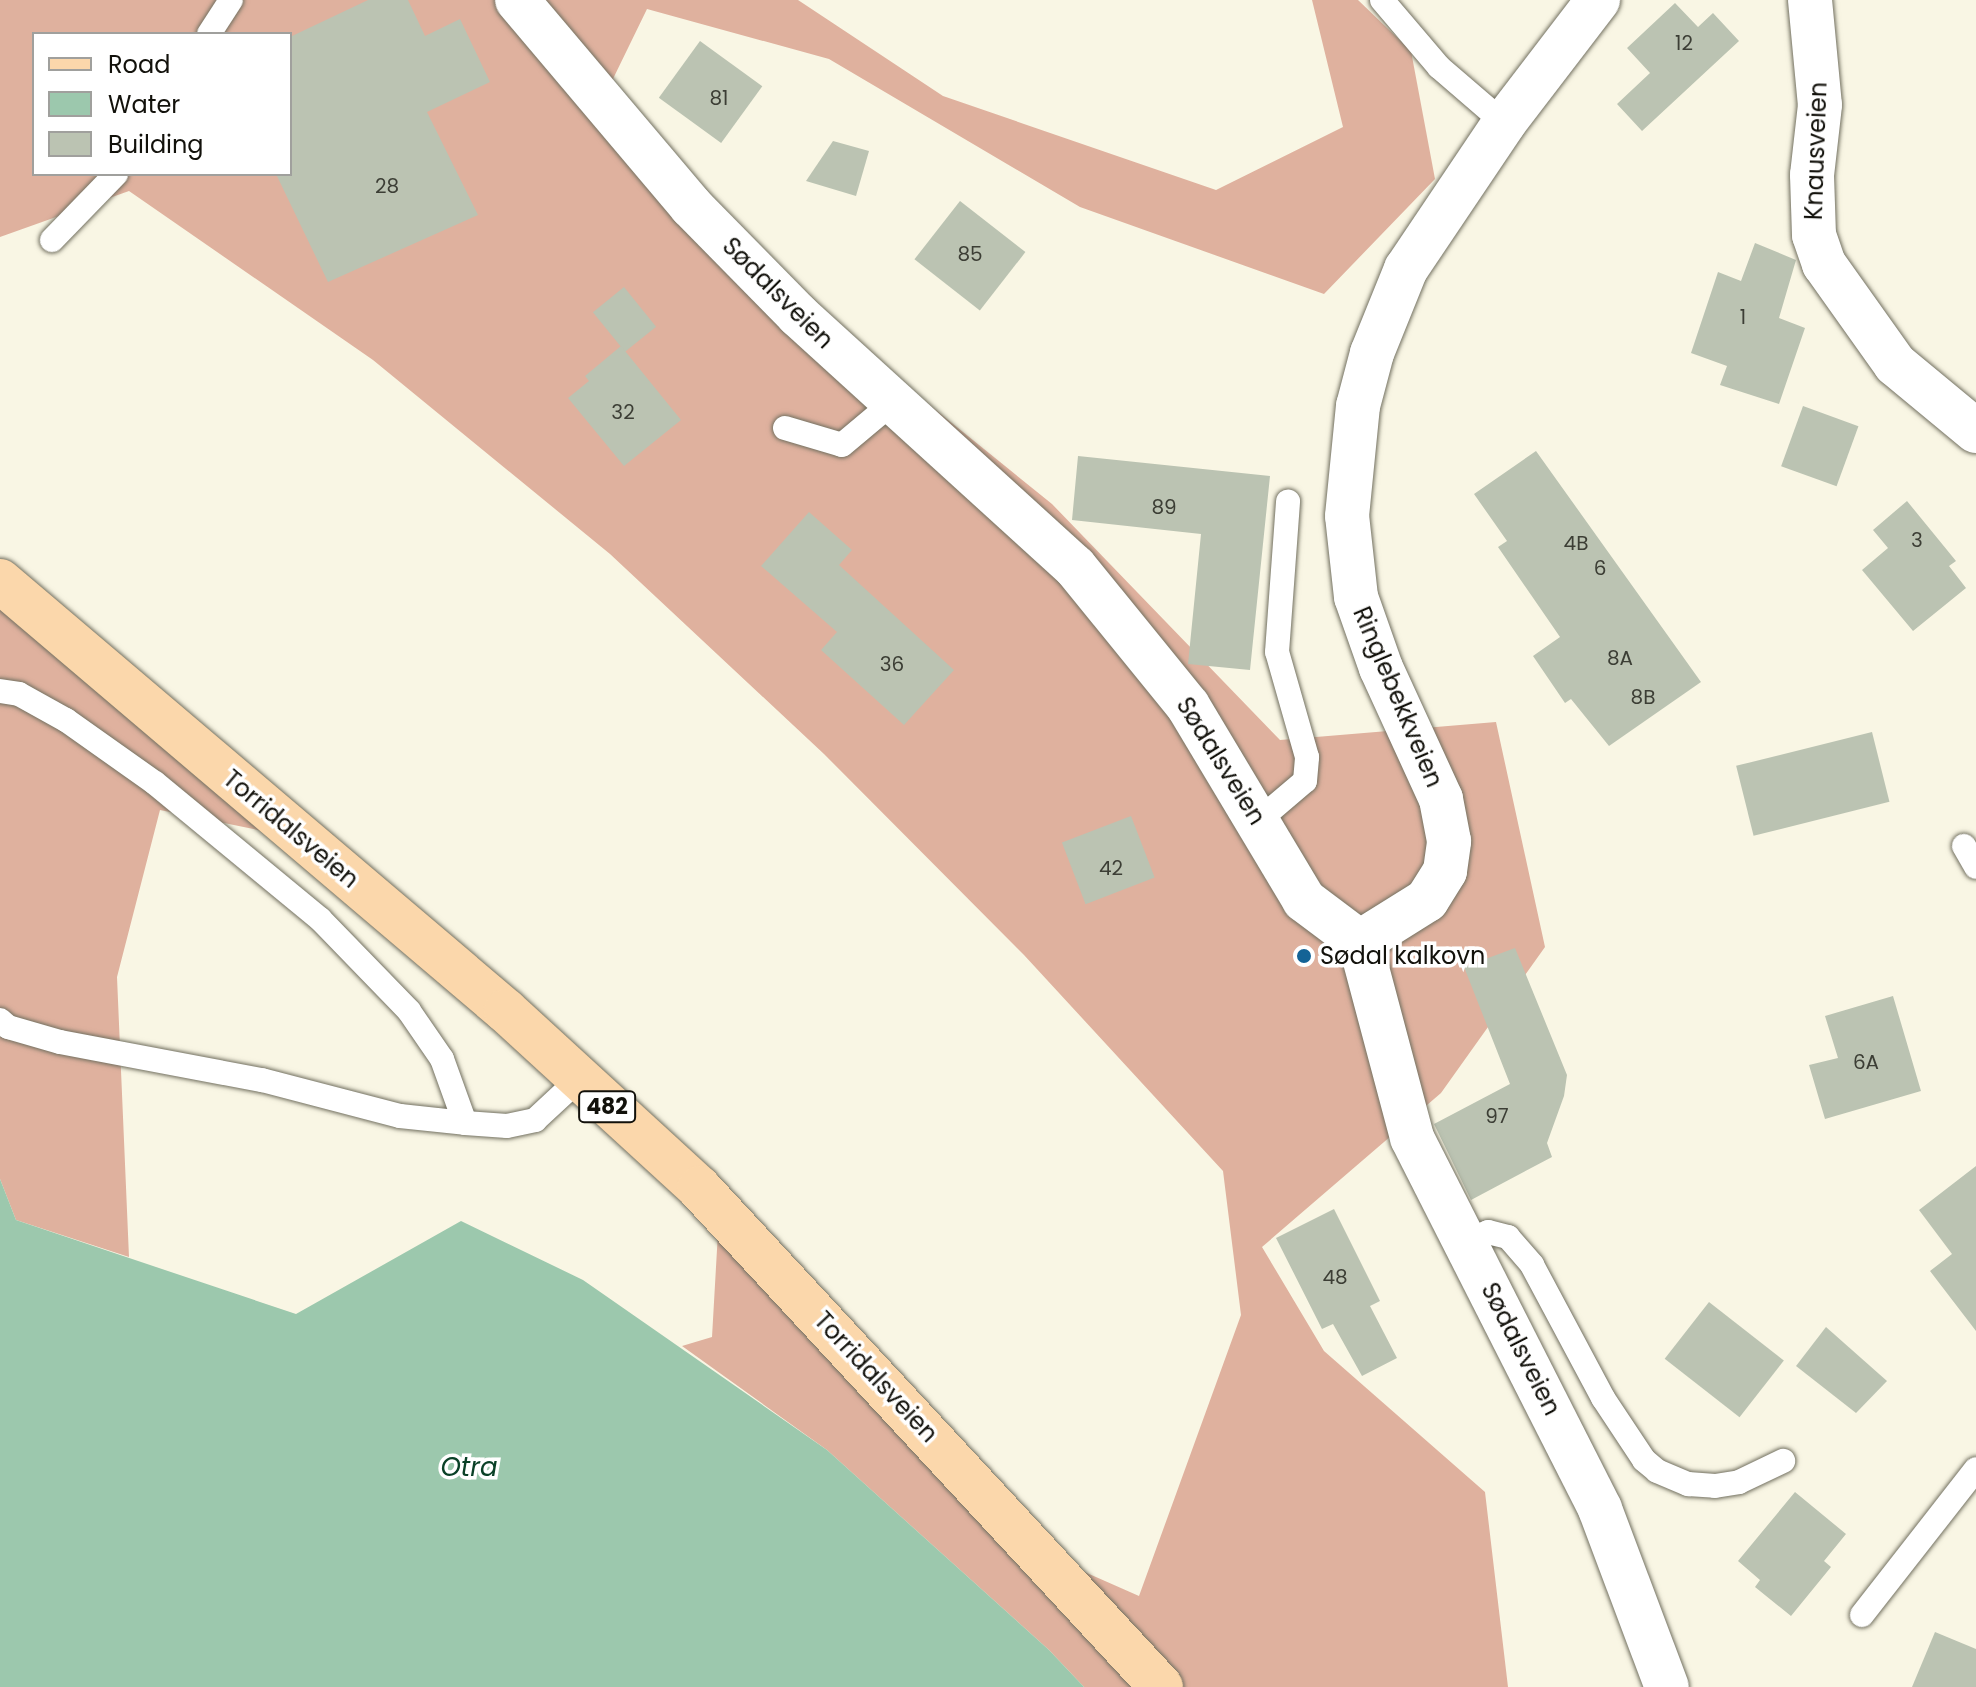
<!DOCTYPE html>
<meta charset="utf-8">
<style>
body{margin:0}
#map{position:relative;width:1976px;height:1687px;overflow:hidden;background:#f9f6e4;font-family:Poppins,sans-serif}
div>[style]{position:absolute}
[style*='--x']{left:calc(var(--x)*1px);top:calc(var(--y)*1px);width:calc(var(--w)*1px);rotate:calc(var(--a)*1deg)}
.forest>*{inset:0;background:#dfb19e}
.water>*{inset:0;background:#9cc8ad}
.building>*{inset:0;background:#bbc3b2;transform-origin:0 0}
.roads{filter:drop-shadow(0 0 2px #727060) drop-shadow(0 0 2px #727060)}
.lane>*{height:24px;margin:-12px;padding:0 12px;transform-origin:12px;border-radius:12px;background:#fff}
.street>*{height:44px;margin:-22px;padding:0 22px;transform-origin:22px;border-radius:22px;background:#fff}
.primary>*{height:44px;margin:-22px;padding:0 22px;transform-origin:22px;border-radius:22px;background:#fbd7ab}
.dots>*{width:22px;height:22px;translate:-50% -50%;box-sizing:border-box;border:4px solid #fff;border-radius:50%}
span{translate:-50% -50%;white-space:nowrap;text-align:center;line-height:1.15;-webkit-text-stroke:7px #fff;paint-order:stroke}
.number-label{font-size:20px;color:#3c3e35}
.number-label span{-webkit-text-stroke-width:0}
.shield-label span{padding:2px 6px;background:#fff;border:2px solid;border-radius:6px;-webkit-text-stroke-width:0}
.shield-label{font-size:22px;color:#12110b;font-weight:700}
.street-label{font-size:24px;color:#12110b}
.poi-label{font-size:24px;color:#12110b}
.left{translate:0 -50%;text-align:left}
.water-label{font-size:26px;color:#0a4127;font-style:italic}
.legend{position:absolute;left:32px;top:32px;width:260px;height:144px;box-sizing:border-box;background:#fff;border:2px solid #a0a09d;margin:0;padding:10px 14px;list-style:none;font-size:24px;color:#12110b}
.legend li{display:flex;align-items:center;gap:16px;height:40px}
.legend b{width:40px;border:2px solid #a0a09d}
</style>
<div id="map">
<div class="forest">
<div style="clip-path:polygon(evenodd,0 0,798px 0,943px 96px,1216px 190px,1343px 127px,1312px 0,1358px 0,1411px 51px,1435px 179px,1324px 294px,1080px 207px,829px 59px,647px 9px,610px 85px,796px 297px,1052px 504px,1280px 740px,1496px 722px,1545px 947px,1441px 1093px,1262px 1247px,1324px 1351px,1485px 1492px,1508px 1687px,1084px 1687px,1049px 1650px,827px 1450px,682px 1346px,712px 1337px,718px 1232px,488px 994px,297px 838px,160px 810px,117px 977px,129px 1257px,16px 1220px,0 1179px,0 588px,572px 1060px,871px 1358px,1071px 1566px,1139px 1596px,1241px 1315px,1223px 1171px,1024px 955px,824px 754px,610px 554px,373px 360px,129px 191px,0 237px,0 0,34px 34px,290px 34px,290px 174px,34px 174px,34px 34px)"></div>
</div>
<div class="water">
<div style="clip-path:polygon(0 1179px,16px 1220px,296px 1314px,461px 1221px,583px 1280px,827px 1450px,1049px 1650px,1084px 1687px,0 1687px)"></div>
</div>
<div class="building">
<div style="clip-path:polygon(368px 0,408px 0,425px 36px,460px 19px,490px 82px,427px 112px,478px 215px,328px 282px,276px 174px,290px 174px,290px 37px)"></div>
<div style="clip-path:polygon(1675px 3px,1698px 27px,1713px 13px,1739px 41px,1642px 131px,1617px 104px,1650px 73px,1627px 48px)"></div>
<div style="left:700px;top:41px;width:77px;height:70px;rotate:36deg"></div>
<div style="clip-path:polygon(833px 141px,869px 151px,856px 196px,806px 181px)"></div>
<div style="left:960px;top:201px;width:83px;height:74px;rotate:38deg"></div>
<div style="clip-path:polygon(1755px 243px,1796px 260px,1779px 318px,1805px 328px,1779px 404px,1720px 385px,1727px 366px,1691px 353px,1718px 272px,1741px 281px)"></div>
<div style="left:624px;top:287px;width:51px;height:40px;rotate:51deg"></div>
<div style="clip-path:polygon(621px 346px,681px 420px,624px 466px,568px 398px,589px 381px,585px 376px)"></div>
<div style="left:1803px;top:406px;width:59px;height:64px;rotate:20deg"></div>
<div style="clip-path:polygon(1536px 451px,1701px 682px,1609px 746px,1571px 699px,1565px 703px,1533px 656px,1560px 637px,1498px 547px,1507px 541px,1474px 494px)"></div>
<div style="clip-path:polygon(1078px 456px,1270px 476px,1250px 670px,1188px 664px,1201px 534px,1072px 520px)"></div>
<div style="clip-path:polygon(1907px 501px,1956px 561px,1949px 566px,1966px 588px,1913px 631px,1862px 570px,1888px 548px,1873px 530px)"></div>
<div style="clip-path:polygon(809px 512px,852px 550px,839px 565px,954px 670px,904px 725px,821px 650px,837px 632px,761px 566px)"></div>
<div style="left:1872px;top:732px;width:72px;height:140px;rotate:76deg"></div>
<div style="left:1131px;top:816px;width:66px;height:74px;rotate:69deg"></div>
<div style="clip-path:polygon(1515px 948px,1567px 1075px,1564px 1096px,1547px 1143px,1552px 1157px,1471px 1200px,1434px 1124px,1510px 1084px,1464px 967px)"></div>
<div style="clip-path:polygon(1893px 996px,1921px 1091px,1825px 1119px,1809px 1065px,1838px 1058px,1825px 1016px)"></div>
<div style="clip-path:polygon(1976px 1166px,1976px 1331px,1930px 1271px,1952px 1254px,1919px 1210px)"></div>
<div style="clip-path:polygon(1334px 1209px,1380px 1301px,1370px 1306px,1397px 1358px,1362px 1376px,1333px 1324px,1322px 1329px,1276px 1238px)"></div>
<div style="left:1709px;top:1302px;width:95px;height:72px;rotate:38deg"></div>
<div style="clip-path:polygon(1826px 1327px,1887px 1381px,1856px 1413px,1796px 1366px)"></div>
<div style="clip-path:polygon(1795px 1492px,1846px 1534px,1824px 1561px,1831px 1567px,1791px 1616px,1755px 1587px,1760px 1580px,1738px 1561px)"></div>
<div style="clip-path:polygon(1935px 1632px,1976px 1649px,1976px 1687px,1912px 1687px)"></div>
</div>
<div class="roads">
<div class="lane">
<div style="--x:1382;--y:0;--w:88;--a:49.6"></div>
<div style="--x:1439;--y:67;--w:86;--a:40.7"></div>
<div style="--x:209;--y:34;--w:40;--a:-57.1"></div>
<div style="--x:52;--y:240;--w:92;--a:-45.9"></div>
<div style="--x:785;--y:428;--w:59;--a:16.6"></div>
<div style="--x:842;--y:445;--w:65;--a:-40"></div>
<div style="--x:0;--y:691;--w:19;--a:9"></div>
<div style="--x:19;--y:694;--w:54;--a:29"></div>
<div style="--x:66;--y:720;--w:109;--a:35.3"></div>
<div style="--x:155;--y:783;--w:214;--a:39.5"></div>
<div style="--x:320;--y:919;--w:128;--a:45.9"></div>
<div style="--x:409;--y:1011;--w:58;--a:55.5"></div>
<div style="--x:442;--y:1059;--w:68;--a:70.2"></div>
<div style="--x:1259;--y:820;--w:60;--a:-40.3"></div>
<div style="--x:1305;--y:781;--w:24;--a:-85"></div>
<div style="--x:1307;--y:757;--w:109;--a:-105.9"></div>
<div style="--x:1277;--y:652;--w:151;--a:-85.8"></div>
<div style="--x:1964;--y:846;--w:24;--a:60"></div>
<div style="--x:0;--y:1020;--w:11;--a:41"></div>
<div style="--x:8;--y:1027;--w:54;--a:16.1"></div>
<div style="--x:60;--y:1042;--w:206;--a:10.7"></div>
<div style="--x:262;--y:1080;--w:143;--a:14.6"></div>
<div style="--x:400;--y:1116;--w:65;--a:6.1"></div>
<div style="--x:465;--y:1123;--w:42;--a:4.1"></div>
<div style="--x:507;--y:1126;--w:29;--a:-12"></div>
<div style="--x:535;--y:1120;--w:59;--a:-42.9"></div>
<div style="--x:1466;--y:1241;--w:24;--a:-22"></div>
<div style="--x:1488;--y:1232;--w:21;--a:14"></div>
<div style="--x:1508;--y:1237;--w:37;--a:49"></div>
<div style="--x:1532;--y:1265;--w:151;--a:61.9"></div>
<div style="--x:1603;--y:1398;--w:74;--a:56.5"></div>
<div style="--x:1644;--y:1460;--w:17;--a:40"></div>
<div style="--x:1657;--y:1471;--w:34;--a:23"></div>
<div style="--x:1688;--y:1484;--w:27;--a:4"></div>
<div style="--x:1715;--y:1486;--w:24;--a:-9"></div>
<div style="--x:1739;--y:1482;--w:49;--a:-25.5"></div>
<div style="--x:1862;--y:1615;--w:185;--a:-52"></div>
</div>
<div class="street">
<div style="--x:517;--y:0;--w:270;--a:49.8"></div>
<div style="--x:691;--y:206;--w:153;--a:45.5"></div>
<div style="--x:798;--y:315;--w:374;--a:42.3"></div>
<div style="--x:1075;--y:567;--w:179;--a:50.9"></div>
<div style="--x:1188;--y:706;--w:226;--a:59.1"></div>
<div style="--x:1304;--y:900;--w:70;--a:36.9"></div>
<div style="--x:1360;--y:942;--w:203;--a:75.1"></div>
<div style="--x:1412;--y:1138;--w:416;--a:63.1"></div>
<div style="--x:1600;--y:1509;--w:190;--a:69.4"></div>
<div style="--x:1810;--y:0;--w:105;--a:84.6"></div>
<div style="--x:1820;--y:105;--w:70;--a:96.5"></div>
<div style="--x:1812;--y:175;--w:60;--a:88.1"></div>
<div style="--x:1814;--y:235;--w:31;--a:71"></div>
<div style="--x:1824;--y:264;--w:123;--a:54.6"></div>
<div style="--x:1895;--y:364;--w:105;--a:39.6"></div>
<div style="--x:1360;--y:942;--w:79;--a:-32.1"></div>
<div style="--x:1427;--y:900;--w:34;--a:-58"></div>
<div style="--x:1445;--y:871;--w:30;--a:-82"></div>
<div style="--x:1449;--y:841;--w:43;--a:-100.8"></div>
<div style="--x:1441;--y:799;--w:144;--a:-114.6"></div>
<div style="--x:1381;--y:668;--w:75;--a:-109.4"></div>
<div style="--x:1356;--y:597;--w:81;--a:-96.3"></div>
<div style="--x:1347;--y:516;--w:111;--a:-84.3"></div>
<div style="--x:1358;--y:406;--w:55;--a:-75.2"></div>
<div style="--x:1372;--y:353;--w:91;--a:-68"></div>
<div style="--x:1406;--y:269;--w:176;--a:-56.1"></div>
<div style="--x:1504;--y:123;--w:155;--a:-52.6"></div>
</div>
<div class="primary">
<div style="--x:0;--y:581;--w:664;--a:40.36"></div>
<div style="--x:506;--y:1011;--w:262;--a:42.5"></div>
<div style="--x:699;--y:1188;--w:680;--a:47.2"></div>
</div>
</div>
<div class="dots">
<div style="left:1304px;top:956px;background:#146396"></div>
</div>
<div class="number-label">
<span style="left:1684px;top:43px">12</span>
<span style="left:719px;top:98px">81</span>
<span style="left:387px;top:186px">28</span>
<span style="left:970px;top:254px">85</span>
<span style="left:1743px;top:317px">1</span>
<span style="left:623px;top:412px">32</span>
<span style="left:1164px;top:507px">89</span>
<span style="left:1917px;top:540px">3</span>
<span style="left:1576px;top:543px">4B</span>
<span style="left:1600px;top:568px">6</span>
<span style="left:1620px;top:658px">8A</span>
<span style="left:892px;top:664px">36</span>
<span style="left:1643px;top:697px">8B</span>
<span style="left:1111px;top:868px">42</span>
<span style="left:1866px;top:1062px">6A</span>
<span style="left:1497px;top:1116px">97</span>
<span style="left:1335px;top:1277px">48</span>
</div>
<div class="shield-label">
<span style="left:607px;top:1107px">482</span>
</div>
<div class="street-label">
<span style="left:1816px;top:151px;rotate:-88deg">Knausveien</span>
<span style="left:778px;top:293px;rotate:45deg">Sødalsveien</span>
<span style="left:1398px;top:697px;rotate:67deg">Ringlebekkveien</span>
<span style="left:1221px;top:761px;rotate:58deg">Sødalsveien</span>
<span style="left:291px;top:829px;rotate:40deg">Torridalsveien</span>
<span style="left:1521px;top:1349px;rotate:63deg">Sødalsveien</span>
<span style="left:876px;top:1377px;rotate:47deg">Torridalsveien</span>
</div>
<div class="poi-label">
<span class="left" style="left:1320px;top:956px">Sødal kalkovn</span>
</div>
<div class="water-label">
<span style="left:469px;top:1468px">Otra</span>
</div>
<ul class="legend">
<li><b style="height:10px;background:#fbd7ab"></b>Road</li>
<li><b style="height:22px;background:#9cc8ad"></b>Water</li>
<li><b style="height:22px;background:#bbc3b2"></b>Building</li>
</ul>
</div>
